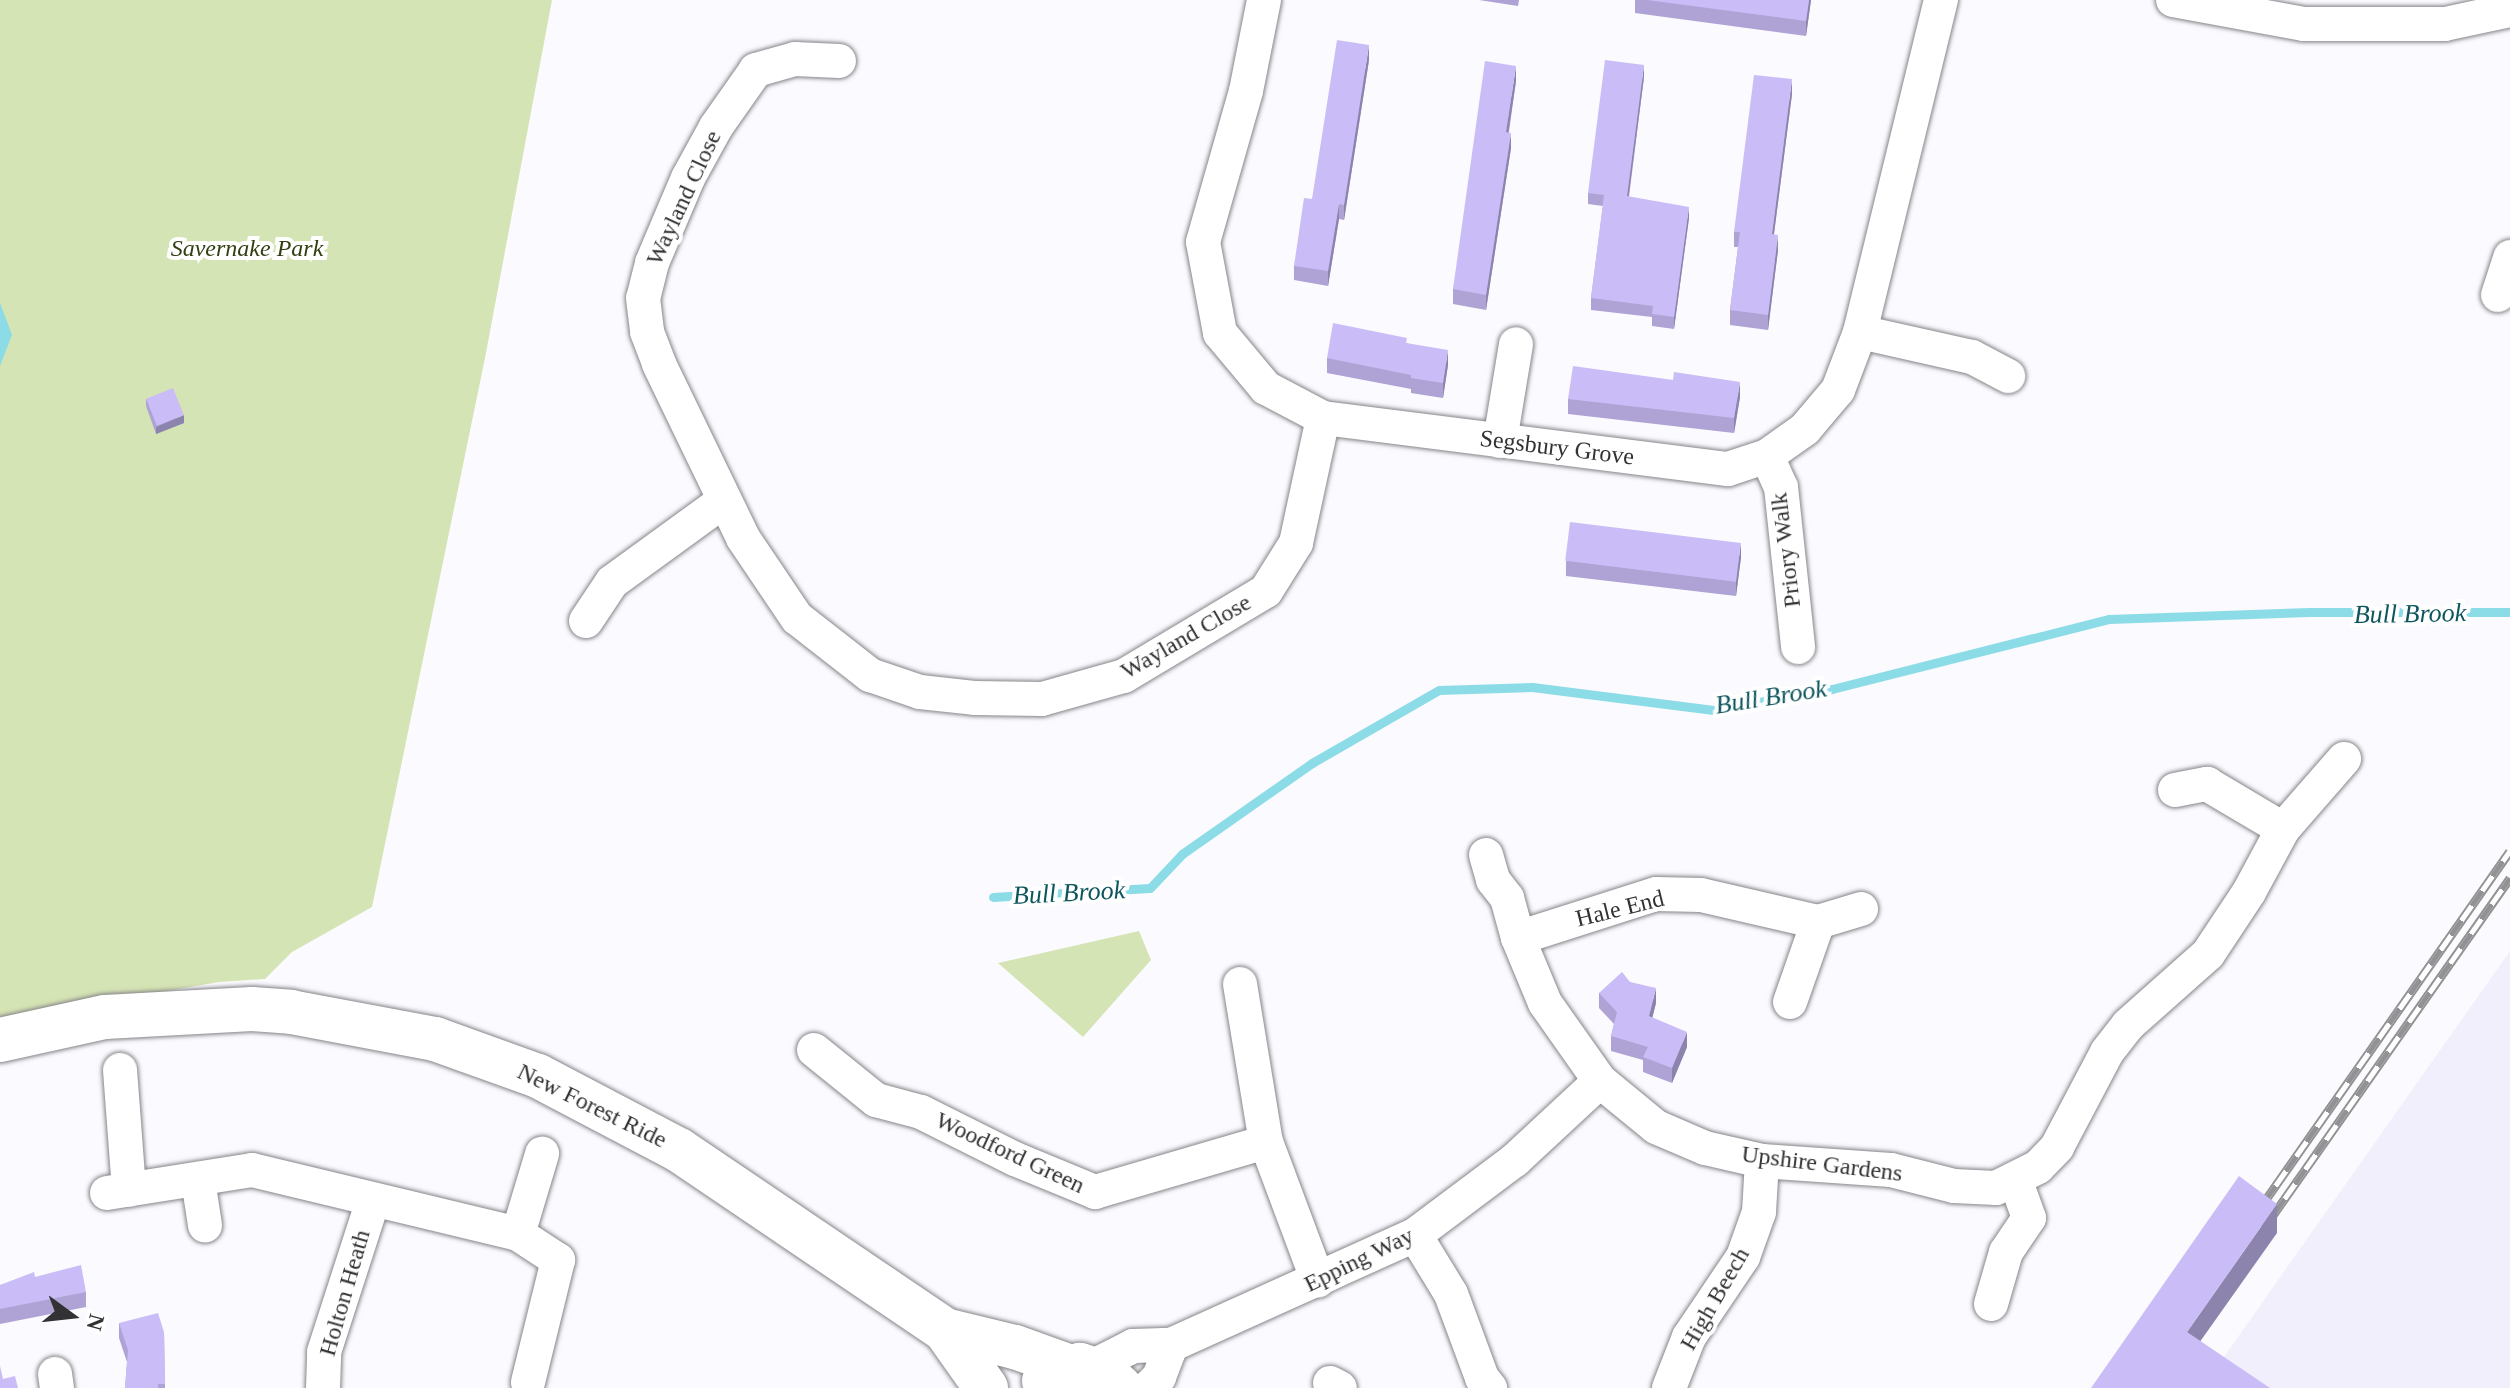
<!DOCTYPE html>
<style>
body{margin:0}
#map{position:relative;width:2510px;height:1388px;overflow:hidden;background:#fbfaff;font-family:"Times New Roman",serif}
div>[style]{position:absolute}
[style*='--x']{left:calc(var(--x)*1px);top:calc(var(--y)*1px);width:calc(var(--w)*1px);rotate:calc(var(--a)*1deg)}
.built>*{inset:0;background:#f1effb}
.green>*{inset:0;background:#d5e4b4}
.water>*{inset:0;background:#8bdce7}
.stream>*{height:9px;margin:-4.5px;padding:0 4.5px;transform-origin:4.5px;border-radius:4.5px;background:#8bdce7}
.roads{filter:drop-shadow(0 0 2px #868589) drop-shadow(0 0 2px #868589)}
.minor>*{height:34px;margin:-17px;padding:0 17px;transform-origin:17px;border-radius:17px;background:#fff}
.major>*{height:44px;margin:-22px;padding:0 22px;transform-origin:22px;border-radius:22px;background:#fff}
.rail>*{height:9px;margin-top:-4.5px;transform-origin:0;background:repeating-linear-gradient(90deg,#fff 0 18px,#929295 0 36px);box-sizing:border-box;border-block:2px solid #929295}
.wall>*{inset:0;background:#aea3d4}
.shaded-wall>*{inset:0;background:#8d84ad}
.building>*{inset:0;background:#cabdf7;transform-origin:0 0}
span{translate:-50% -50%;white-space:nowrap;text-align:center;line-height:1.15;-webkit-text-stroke:8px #fff;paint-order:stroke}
.street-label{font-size:24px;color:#323234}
.park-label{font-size:24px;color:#333e13;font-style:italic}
.water-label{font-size:26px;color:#0d555d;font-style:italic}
.north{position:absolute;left:32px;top:1276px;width:80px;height:80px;-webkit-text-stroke:6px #fff;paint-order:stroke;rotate:105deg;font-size:22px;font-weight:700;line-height:32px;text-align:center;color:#323234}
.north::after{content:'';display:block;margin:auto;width:28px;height:36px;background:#323234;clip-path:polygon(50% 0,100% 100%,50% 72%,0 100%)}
</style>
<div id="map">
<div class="built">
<div style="clip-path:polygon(2510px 951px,2510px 1388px,2202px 1388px)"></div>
</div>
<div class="green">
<div style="clip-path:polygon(0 0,552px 0,485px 358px,372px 907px,292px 952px,265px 979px,219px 982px,0 1020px)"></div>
<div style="clip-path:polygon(1139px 931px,1151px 960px,1083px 1037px,998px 963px)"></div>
</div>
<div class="water">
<div style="clip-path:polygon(0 303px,12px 335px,0 366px)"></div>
</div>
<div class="stream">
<div style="--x:993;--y:897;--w:157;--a:-3.3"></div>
<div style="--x:1150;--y:888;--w:47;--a:-46.7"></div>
<div style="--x:1182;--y:854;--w:159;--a:-35"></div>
<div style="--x:1312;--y:763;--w:146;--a:-29.9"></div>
<div style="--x:1439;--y:690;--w:93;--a:-1.8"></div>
<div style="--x:1532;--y:687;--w:183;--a:7.2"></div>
<div style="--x:1714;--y:710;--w:120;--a:-10.1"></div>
<div style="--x:1832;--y:689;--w:286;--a:-14.2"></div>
<div style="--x:2109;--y:619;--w:201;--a:-2"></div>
<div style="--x:2310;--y:612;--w:200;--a:0"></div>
</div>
<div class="roads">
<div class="minor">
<div style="--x:1264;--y:0;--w:93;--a:101.2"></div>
<div style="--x:1246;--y:91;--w:157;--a:105.9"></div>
<div style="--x:1203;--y:242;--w:93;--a:79.4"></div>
<div style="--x:1220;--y:333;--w:72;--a:50.1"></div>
<div style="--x:1266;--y:388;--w:64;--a:27.8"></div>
<div style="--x:1323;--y:418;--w:408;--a:7.2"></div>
<div style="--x:1728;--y:469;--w:41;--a:-18.4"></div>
<div style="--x:1767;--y:456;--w:47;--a:-35.4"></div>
<div style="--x:1805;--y:429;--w:51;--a:-49.8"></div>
<div style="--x:1838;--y:390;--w:62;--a:-69.2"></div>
<div style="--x:1860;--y:332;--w:342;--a:-76.3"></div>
<div style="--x:2173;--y:0;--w:133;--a:10.4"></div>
<div style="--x:2304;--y:24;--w:141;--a:0"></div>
<div style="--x:2445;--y:24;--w:66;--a:-12.2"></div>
<div style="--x:839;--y:61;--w:44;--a:-177.4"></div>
<div style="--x:795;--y:59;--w:41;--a:164.2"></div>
<div style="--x:756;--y:70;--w:70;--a:125.1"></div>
<div style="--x:716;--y:127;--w:58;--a:118.8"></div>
<div style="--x:688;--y:178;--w:92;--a:113"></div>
<div style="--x:652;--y:263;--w:36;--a:104"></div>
<div style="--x:643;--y:298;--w:34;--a:83"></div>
<div style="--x:647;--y:332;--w:34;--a:69"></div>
<div style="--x:659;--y:364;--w:193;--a:64.2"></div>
<div style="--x:743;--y:538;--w:97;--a:56"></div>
<div style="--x:797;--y:618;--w:93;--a:38"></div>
<div style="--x:870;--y:675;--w:53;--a:18.8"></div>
<div style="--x:920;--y:692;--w:54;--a:6.3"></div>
<div style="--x:974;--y:698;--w:68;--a:0.8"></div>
<div style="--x:1042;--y:699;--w:85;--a:-15.7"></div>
<div style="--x:1124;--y:676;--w:165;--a:-30.9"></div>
<div style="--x:1266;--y:591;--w:57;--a:-58"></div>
<div style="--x:1296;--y:543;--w:128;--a:-77.8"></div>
<div style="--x:2498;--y:295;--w:40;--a:-72"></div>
<div style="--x:1860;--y:332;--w:115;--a:12.6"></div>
<div style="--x:1972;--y:357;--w:41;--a:27.8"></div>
<div style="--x:1500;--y:441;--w:98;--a:-80.6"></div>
<div style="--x:1767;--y:456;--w:34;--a:66"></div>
<div style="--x:1781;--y:487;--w:161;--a:83.9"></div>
<div style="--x:586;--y:621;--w:47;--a:-56.3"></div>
<div style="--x:612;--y:582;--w:136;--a:-36"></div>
<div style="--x:2175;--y:790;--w:33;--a:-11"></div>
<div style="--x:2207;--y:784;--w:88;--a:30.6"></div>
<div style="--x:1486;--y:855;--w:26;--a:74"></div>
<div style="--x:1493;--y:880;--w:23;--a:52"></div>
<div style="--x:1507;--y:898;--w:41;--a:74.6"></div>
<div style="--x:1518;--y:938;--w:70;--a:67.4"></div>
<div style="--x:1545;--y:1003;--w:95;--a:54.8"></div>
<div style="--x:1600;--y:1081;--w:72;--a:39.4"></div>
<div style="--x:1656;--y:1127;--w:53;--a:23.2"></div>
<div style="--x:1705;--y:1148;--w:58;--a:12.8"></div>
<div style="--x:1762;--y:1161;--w:129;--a:4"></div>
<div style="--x:1891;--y:1170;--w:65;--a:14.3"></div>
<div style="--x:1954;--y:1186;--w:42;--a:2.7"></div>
<div style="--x:1996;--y:1188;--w:47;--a:-26.6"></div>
<div style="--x:2038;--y:1167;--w:28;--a:-46"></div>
<div style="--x:2057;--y:1147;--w:107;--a:-62.2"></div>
<div style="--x:2107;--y:1052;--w:34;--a:-52"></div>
<div style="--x:2128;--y:1025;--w:107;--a:-41.6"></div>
<div style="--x:2208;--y:954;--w:74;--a:-56.5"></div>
<div style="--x:2249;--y:892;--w:72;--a:-61.6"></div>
<div style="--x:2283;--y:829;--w:93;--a:-48.9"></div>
<div style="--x:1518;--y:938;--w:145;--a:-17.7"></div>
<div style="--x:1656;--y:894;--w:45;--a:1.3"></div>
<div style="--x:1701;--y:895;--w:120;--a:13"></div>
<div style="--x:1818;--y:922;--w:45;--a:-16.8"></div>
<div style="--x:1240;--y:984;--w:160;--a:80.7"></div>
<div style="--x:1790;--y:1002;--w:85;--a:-70.7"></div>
<div style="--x:814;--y:1050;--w:80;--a:38.9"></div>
<div style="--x:876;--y:1100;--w:47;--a:14.9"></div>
<div style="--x:921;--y:1112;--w:105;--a:26.6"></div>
<div style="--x:1015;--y:1159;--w:87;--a:22.4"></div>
<div style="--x:1095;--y:1192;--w:178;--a:-16.3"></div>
<div style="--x:1266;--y:1142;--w:148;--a:69.5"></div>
<div style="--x:120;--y:1070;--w:120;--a:85.7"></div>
<div style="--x:198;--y:1180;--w:46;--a:81.2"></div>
<div style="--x:107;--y:1193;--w:147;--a:-9"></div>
<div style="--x:252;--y:1170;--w:274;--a:13.5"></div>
<div style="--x:518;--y:1234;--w:48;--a:33"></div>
<div style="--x:558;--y:1260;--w:126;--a:103.8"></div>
<div style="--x:518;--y:1234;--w:84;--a:-73.3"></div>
<div style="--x:1415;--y:1235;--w:69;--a:58.6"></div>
<div style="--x:1451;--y:1294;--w:90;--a:69.7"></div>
<div style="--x:1482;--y:1378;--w:13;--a:51"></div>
<div style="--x:1991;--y:1304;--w:54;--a:-73.9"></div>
<div style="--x:2006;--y:1252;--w:41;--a:-55.9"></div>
<div style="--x:2029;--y:1218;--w:41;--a:-109.7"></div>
<div style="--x:1092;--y:1367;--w:46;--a:-27.1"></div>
<div style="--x:1133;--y:1346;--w:38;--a:-2"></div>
<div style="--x:1171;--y:1345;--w:268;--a:-24.3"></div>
<div style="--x:1415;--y:1235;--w:125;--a:-36.9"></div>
<div style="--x:1515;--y:1160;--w:116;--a:-42.9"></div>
<div style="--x:55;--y:1374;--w:14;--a:82"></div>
<div style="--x:1330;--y:1383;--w:11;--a:27"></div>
<div style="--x:323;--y:1388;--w:36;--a:-88"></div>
<div style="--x:324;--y:1352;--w:160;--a:-72.1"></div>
<div style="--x:1148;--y:1388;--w:16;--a:-45"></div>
<div style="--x:1159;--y:1377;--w:34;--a:-69"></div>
<div style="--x:1669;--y:1388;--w:55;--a:-68.6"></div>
<div style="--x:1689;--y:1337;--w:97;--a:-56"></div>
<div style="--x:1743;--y:1257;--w:48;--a:-70.4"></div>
<div style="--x:1759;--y:1212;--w:51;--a:-86.6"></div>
</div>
<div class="major">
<div style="--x:0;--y:1040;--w:107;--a:-12.4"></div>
<div style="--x:105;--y:1017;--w:147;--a:-3.1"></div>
<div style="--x:252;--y:1009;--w:39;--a:4"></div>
<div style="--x:291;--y:1012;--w:147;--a:10.6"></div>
<div style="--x:435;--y:1039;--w:109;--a:19.8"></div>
<div style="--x:538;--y:1076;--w:159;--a:27.7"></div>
<div style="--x:679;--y:1150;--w:321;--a:34.1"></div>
<div style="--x:945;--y:1330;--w:72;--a:13.7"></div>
<div style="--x:1015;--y:1347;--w:56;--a:19.7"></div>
<div style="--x:945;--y:1330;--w:71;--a:54.7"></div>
<div style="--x:1044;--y:1381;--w:12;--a:-42"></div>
<div style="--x:1053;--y:1373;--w:28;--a:-17"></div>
<div style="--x:1080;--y:1365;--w:26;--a:18"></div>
<div style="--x:1105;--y:1373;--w:22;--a:43"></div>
</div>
</div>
<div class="rail">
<div style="--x:2255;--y:1215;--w:444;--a:-55"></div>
<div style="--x:2264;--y:1228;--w:428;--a:-54.9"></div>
</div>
<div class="wall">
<div style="clip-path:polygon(1479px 0,1519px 0,1518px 6px)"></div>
<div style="clip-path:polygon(1635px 0,1811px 0,1806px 36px,1635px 13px)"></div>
<div style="clip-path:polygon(1369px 60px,1344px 220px,1339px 219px,1328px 286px,1294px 280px,1294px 266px,1312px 199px)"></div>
<div style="clip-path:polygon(1644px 77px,1629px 197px,1689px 218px,1674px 329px,1652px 326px,1652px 317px,1591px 310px,1591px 298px,1603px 206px,1588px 204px,1588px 193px)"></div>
<div style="clip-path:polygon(1516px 81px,1509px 132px,1511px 148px,1486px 310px,1453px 304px,1453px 289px)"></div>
<div style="clip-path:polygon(1792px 94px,1774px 234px,1778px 250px,1768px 330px,1730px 325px,1730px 310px,1738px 247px,1734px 247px,1734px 232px)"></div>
<div style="clip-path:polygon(1407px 343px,1448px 365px,1443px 398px,1411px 393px,1411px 389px,1327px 373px,1327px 358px)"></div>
<div style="clip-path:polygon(1673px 380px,1740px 397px,1734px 433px,1568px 414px,1568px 399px)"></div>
<div style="clip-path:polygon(146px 399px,184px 423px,156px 434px,146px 406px)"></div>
<div style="clip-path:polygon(1741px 557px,1736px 596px,1566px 576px,1566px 561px)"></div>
<div style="clip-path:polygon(1630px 982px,1656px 1003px,1652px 1018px,1687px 1047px,1672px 1083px,1643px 1072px,1643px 1060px,1611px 1051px,1611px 1036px,1614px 1024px,1599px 1008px,1599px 993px)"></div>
<div style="clip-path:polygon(35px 1277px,86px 1292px,86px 1307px,0 1324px,0 1285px)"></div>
<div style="clip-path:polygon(119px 1323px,164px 1332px,165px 1388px,125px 1388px,127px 1362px,119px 1338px)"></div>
</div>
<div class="shaded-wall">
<div style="clip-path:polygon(1809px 0,1811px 0,1806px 36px,1806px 21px)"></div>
<div style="clip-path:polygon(1369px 45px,1369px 60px,1344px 220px,1344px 205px)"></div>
<div style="clip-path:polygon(1644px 65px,1644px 77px,1627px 208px,1627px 196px)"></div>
<div style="clip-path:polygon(1516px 66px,1516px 81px,1506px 147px,1506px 132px)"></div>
<div style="clip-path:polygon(1792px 79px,1792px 94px,1772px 249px,1772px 234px)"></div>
<div style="clip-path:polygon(1511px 133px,1511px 148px,1486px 310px,1486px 295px)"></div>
<div style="clip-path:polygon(1339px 204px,1339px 219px,1328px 286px,1328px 271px)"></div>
<div style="clip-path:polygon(1689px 207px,1689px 218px,1674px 329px,1674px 317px)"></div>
<div style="clip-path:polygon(1778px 235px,1778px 250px,1768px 330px,1768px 315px)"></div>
<div style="clip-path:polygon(1448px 350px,1448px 365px,1443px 398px,1443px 383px)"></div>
<div style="clip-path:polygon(1740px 382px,1740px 397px,1734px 433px,1734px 418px)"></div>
<div style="clip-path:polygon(184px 415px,184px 423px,156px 434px,156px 427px)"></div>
<div style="clip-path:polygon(1741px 542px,1741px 557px,1736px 596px,1736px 581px)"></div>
<div style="clip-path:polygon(1656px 988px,1656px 1003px,1649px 1031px,1649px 1016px)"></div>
<div style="clip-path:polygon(1687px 1032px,1687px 1047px,1672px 1083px,1672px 1068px)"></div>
<div style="clip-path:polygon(2277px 1204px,2277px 1233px,2187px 1360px,2187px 1332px)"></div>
</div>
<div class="building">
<div style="clip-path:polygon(1647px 0,1809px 0,1806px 21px)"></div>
<div style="clip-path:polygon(1337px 40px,1369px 45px,1344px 205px,1339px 204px,1328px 271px,1294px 266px,1304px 198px,1312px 199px)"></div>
<div style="clip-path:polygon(1605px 60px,1644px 65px,1627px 196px,1689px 207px,1674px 317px,1652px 314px,1653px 306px,1591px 298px,1604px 195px,1588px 193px)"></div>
<div style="clip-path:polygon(1485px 61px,1516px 66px,1506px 132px,1511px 133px,1486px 295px,1453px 289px)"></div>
<div style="clip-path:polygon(1754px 75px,1792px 79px,1772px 234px,1778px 235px,1768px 315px,1730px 310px,1740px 232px,1734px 232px)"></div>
<div style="clip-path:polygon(1333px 323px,1407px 338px,1406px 343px,1448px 350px,1443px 383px,1411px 378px,1411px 375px,1327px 358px)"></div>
<div style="clip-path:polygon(1573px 366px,1673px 380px,1674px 372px,1740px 382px,1734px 418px,1568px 399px)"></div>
<div style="left:173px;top:388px;width:29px;height:29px;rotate:68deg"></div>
<div style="left:1570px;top:522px;width:172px;height:39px;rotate:7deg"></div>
<div style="clip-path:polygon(1622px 972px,1630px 982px,1656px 988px,1649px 1016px,1687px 1032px,1672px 1068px,1643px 1057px,1648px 1047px,1611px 1036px,1617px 1012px,1599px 993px)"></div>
<div style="clip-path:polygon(2239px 1176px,2277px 1204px,2187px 1332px,2270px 1388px,2091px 1388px)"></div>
<div style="clip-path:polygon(81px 1265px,86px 1292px,0 1309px,0 1285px,34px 1272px,35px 1277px)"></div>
<div style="clip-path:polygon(158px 1313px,164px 1332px,165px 1384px,158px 1384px,158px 1388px,125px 1388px,128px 1350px,119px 1323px)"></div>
<div style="clip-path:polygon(0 1366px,3px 1379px,15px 1376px,18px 1388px,0 1388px)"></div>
</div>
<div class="street-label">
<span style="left:684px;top:198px;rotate:-65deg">Wayland Close</span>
<span style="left:1557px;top:448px;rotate:7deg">Segsbury Grove</span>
<span style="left:1786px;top:550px;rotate:-97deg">Priory Walk</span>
<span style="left:1186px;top:637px;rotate:-30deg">Wayland Close</span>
<span style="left:1620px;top:909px;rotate:-14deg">Hale End</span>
<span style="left:592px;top:1106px;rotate:26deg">New Forest Ride</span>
<span style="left:1010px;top:1153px;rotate:25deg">Woodford Green</span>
<span style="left:1822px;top:1164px;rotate:7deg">Upshire Gardens</span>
<span style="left:1359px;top:1260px;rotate:-26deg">Epping Way</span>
<span style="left:345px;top:1293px;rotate:-74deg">Holton Heath</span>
<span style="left:1715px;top:1299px;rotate:-60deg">High Beech</span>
</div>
<div class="park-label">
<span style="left:247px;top:249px">Savernake Park</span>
</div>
<div class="water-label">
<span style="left:2410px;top:614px;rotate:-1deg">Bull Brook</span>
<span style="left:1771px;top:697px;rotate:-9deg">Bull Brook</span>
<span style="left:1069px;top:893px;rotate:-3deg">Bull Brook</span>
</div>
<div class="north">N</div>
</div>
